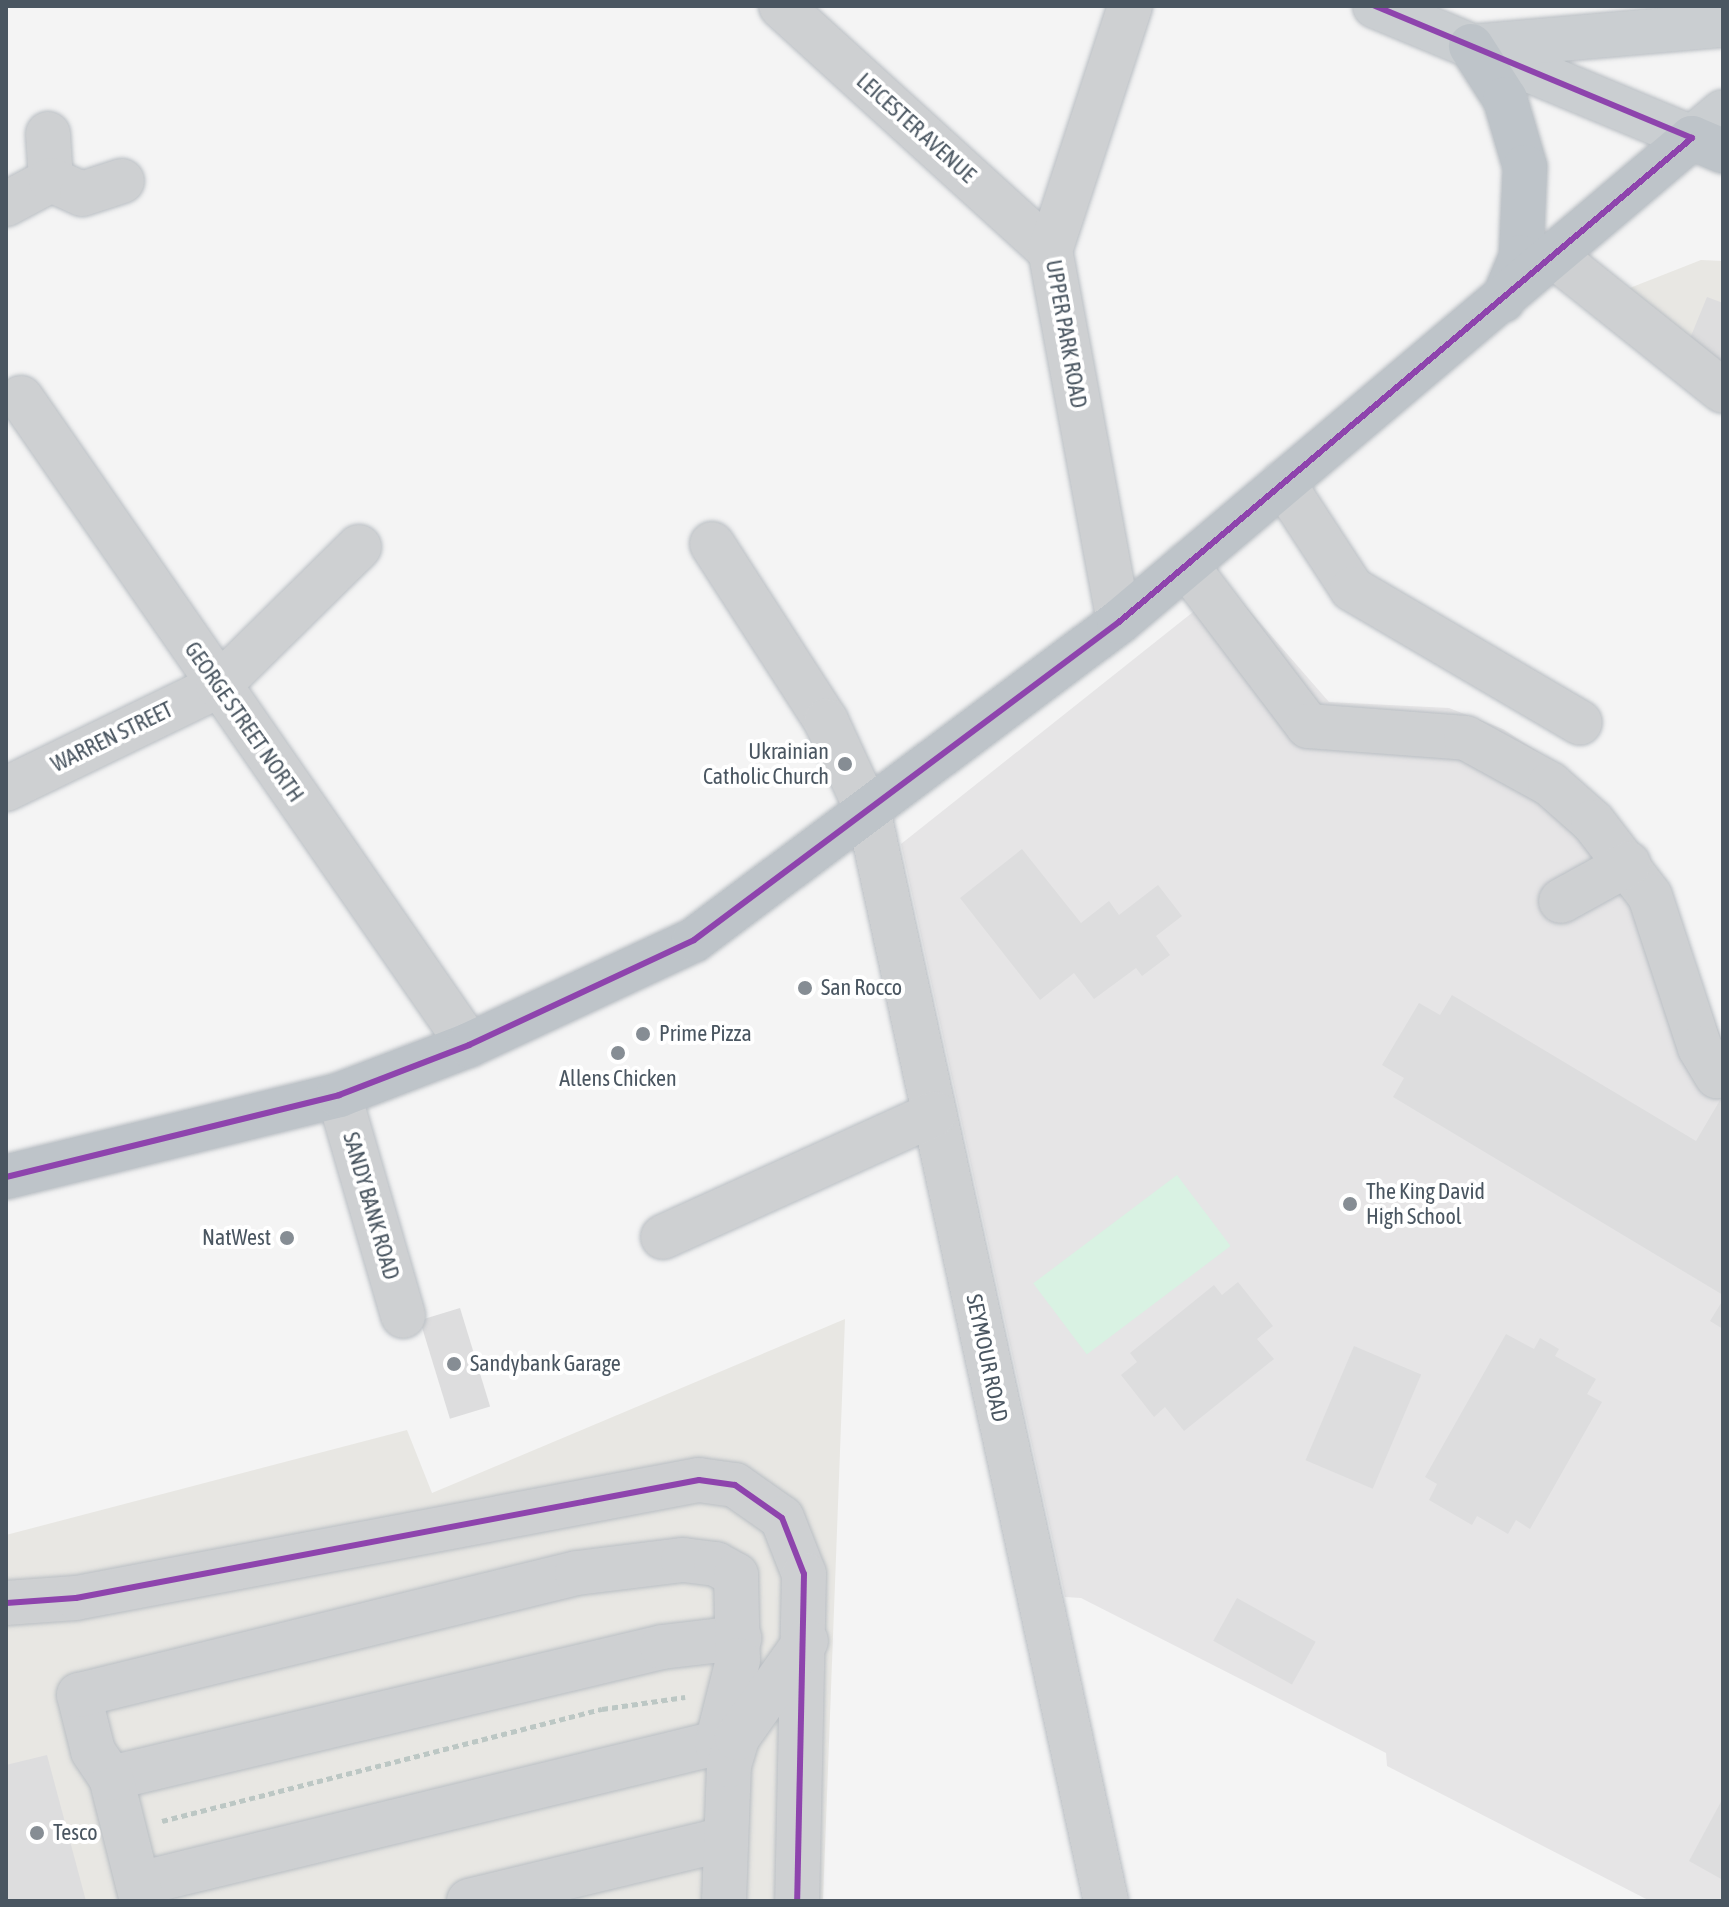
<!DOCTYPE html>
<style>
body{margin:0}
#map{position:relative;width:1729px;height:1907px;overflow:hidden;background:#f4f4f4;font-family:"Asap Condensed",sans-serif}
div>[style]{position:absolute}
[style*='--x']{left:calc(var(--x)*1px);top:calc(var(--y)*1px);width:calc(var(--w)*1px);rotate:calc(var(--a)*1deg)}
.commercial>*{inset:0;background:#e8e7e3}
.education>*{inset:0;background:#e6e5e6}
.green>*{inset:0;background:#d9f2e3;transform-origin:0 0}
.building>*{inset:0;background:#ddddde;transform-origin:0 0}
.path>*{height:5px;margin-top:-2.5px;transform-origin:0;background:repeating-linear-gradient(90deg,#bcc7c4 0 6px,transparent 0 10px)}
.roads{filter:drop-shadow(0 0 2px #b9bec3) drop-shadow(0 0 2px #b9bec3)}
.minor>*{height:44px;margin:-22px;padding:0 22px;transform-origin:22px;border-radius:22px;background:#ced0d2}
.major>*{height:44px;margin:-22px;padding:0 22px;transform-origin:22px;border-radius:22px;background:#caced1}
.highway>*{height:44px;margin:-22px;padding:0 22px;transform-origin:22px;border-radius:22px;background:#bec4c9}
.bus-1>*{height:6px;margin:-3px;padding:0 3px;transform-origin:3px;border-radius:3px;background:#8e44ad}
.dots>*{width:22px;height:22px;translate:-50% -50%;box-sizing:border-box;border:4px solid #fff;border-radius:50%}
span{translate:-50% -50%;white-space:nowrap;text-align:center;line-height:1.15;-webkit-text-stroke:8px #fff;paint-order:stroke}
.street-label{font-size:22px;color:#4a5661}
.poi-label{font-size:22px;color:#4a5661}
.right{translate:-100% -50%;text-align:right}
.left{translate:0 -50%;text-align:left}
.frame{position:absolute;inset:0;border:8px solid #4a5661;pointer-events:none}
</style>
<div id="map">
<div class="commercial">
<div style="clip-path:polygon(1701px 260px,1723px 261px,1723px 376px,1617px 293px)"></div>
<div style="clip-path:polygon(845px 1319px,823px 1901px,6px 1901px,6px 1535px,407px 1430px,432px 1493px)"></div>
</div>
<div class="education">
<div style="clip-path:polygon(1227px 585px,1329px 702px,1449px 708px,1503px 729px,1550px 760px,1666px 893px,1723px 1043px,1723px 1901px,1650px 1901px,1387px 1766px,1386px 1753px,1081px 1598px,1065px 1597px,901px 844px)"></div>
</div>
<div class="green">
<div style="left:1177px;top:1175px;width:89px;height:180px;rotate:53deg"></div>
</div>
<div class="building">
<div style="clip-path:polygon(1707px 297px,1723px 303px,1723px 362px,1686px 348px)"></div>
<div style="clip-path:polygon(1022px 849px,1081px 923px,1109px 901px,1119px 915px,1158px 885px,1182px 916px,1156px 936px,1170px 955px,1142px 976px,1136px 968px,1094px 999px,1074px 973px,1040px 1000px,960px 898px)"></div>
<div style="clip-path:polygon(1452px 995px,1696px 1141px,1723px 1095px,1723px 1295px,1393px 1097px,1404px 1078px,1382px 1065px,1419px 1003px,1440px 1015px)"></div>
<div style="clip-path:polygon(1238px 1282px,1273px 1326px,1257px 1339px,1274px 1359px,1184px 1431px,1165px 1407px,1154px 1417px,1121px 1375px,1137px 1362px,1130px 1353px,1214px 1285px,1222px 1295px)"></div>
<div style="clip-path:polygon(1723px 1300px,1723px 1329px,1710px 1321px)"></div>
<div style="left:460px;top:1308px;width:103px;height:42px;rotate:73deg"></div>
<div style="clip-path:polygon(1506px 1334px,1534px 1349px,1540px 1338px,1559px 1349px,1555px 1356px,1596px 1379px,1587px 1394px,1602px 1402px,1530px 1529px,1516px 1520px,1508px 1534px,1477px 1516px,1472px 1525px,1429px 1500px,1437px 1484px,1425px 1477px)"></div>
<div style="left:1354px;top:1346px;width:73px;height:124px;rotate:23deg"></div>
<div style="left:1237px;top:1598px;width:90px;height:49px;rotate:29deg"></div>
<div style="clip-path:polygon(47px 1755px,86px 1901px,6px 1901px,6px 1765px)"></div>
<div style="clip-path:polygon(1723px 1798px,1723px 1880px,1689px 1861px)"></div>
</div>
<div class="path">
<div style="--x:162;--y:1821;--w:454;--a:-14.3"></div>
<div style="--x:602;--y:1709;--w:84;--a:-8.2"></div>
</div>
<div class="roads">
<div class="minor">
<div style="--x:781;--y:6;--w:364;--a:42.3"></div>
<div style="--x:48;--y:134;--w:46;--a:86.3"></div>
<div style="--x:6;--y:204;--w:51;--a:-28.1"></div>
<div style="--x:51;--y:180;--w:34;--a:24"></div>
<div style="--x:82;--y:194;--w:42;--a:-18"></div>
<div style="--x:1554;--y:256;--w:216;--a:38.6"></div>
<div style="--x:21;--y:398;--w:787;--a:55.3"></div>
<div style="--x:1283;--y:483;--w:126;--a:56.9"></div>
<div style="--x:1352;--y:589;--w:264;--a:30.4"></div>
<div style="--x:712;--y:544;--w:211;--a:57.2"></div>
<div style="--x:826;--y:721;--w:102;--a:65.2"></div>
<div style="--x:869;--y:814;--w:1113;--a:77.7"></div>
<div style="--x:1186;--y:565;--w:202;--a:52.8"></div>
<div style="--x:1308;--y:726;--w:158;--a:4.3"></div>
<div style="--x:1466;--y:738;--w:96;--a:28.7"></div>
<div style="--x:1550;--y:784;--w:57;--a:41.5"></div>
<div style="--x:1593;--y:822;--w:93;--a:52.4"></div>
<div style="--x:1650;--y:896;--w:160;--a:71.8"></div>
<div style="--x:1700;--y:1048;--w:33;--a:59"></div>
<div style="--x:1119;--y:622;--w:377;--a:-100.5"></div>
<div style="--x:1050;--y:251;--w:258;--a:-71.9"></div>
<div style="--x:6;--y:789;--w:236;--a:-25.9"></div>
<div style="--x:218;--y:686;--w:198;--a:-44.6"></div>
<div style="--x:1561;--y:901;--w:77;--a:-28.9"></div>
<div style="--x:339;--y:1095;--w:230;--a:73.8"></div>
<div style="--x:663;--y:1237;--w:298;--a:-24.4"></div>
<div style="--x:6;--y:1603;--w:70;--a:-4.1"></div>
<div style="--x:76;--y:1598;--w:634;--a:-10.73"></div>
<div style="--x:699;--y:1480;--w:36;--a:8"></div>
<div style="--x:735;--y:1485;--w:57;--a:35.1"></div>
<div style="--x:782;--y:1518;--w:60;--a:68.6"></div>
<div style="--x:804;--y:1574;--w:327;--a:91.2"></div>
<div style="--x:111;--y:1778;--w:566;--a:-13.37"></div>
<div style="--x:662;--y:1647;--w:78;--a:-6.7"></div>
<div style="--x:138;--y:1884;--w:617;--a:-13.7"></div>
<div style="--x:142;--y:1901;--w:127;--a:-104.1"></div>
<div style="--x:111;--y:1778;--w:32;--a:-124"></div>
<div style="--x:93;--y:1751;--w:58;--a:-104"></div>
<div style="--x:79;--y:1695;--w:513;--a:-13.77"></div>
<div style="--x:577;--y:1573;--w:107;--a:-7"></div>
<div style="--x:683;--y:1560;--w:33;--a:7"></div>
<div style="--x:716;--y:1564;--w:23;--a:29"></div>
<div style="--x:736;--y:1575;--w:85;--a:88.7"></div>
<div style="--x:738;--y:1660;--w:86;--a:104.2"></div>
<div style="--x:469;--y:1901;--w:264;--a:-13.6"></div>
<div style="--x:724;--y:1901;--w:136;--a:-87.9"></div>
<div style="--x:729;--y:1765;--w:28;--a:-73"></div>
<div style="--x:737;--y:1738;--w:119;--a:-54.6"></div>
</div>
<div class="major">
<div style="--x:1375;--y:6;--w:343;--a:22.6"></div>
<div style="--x:1692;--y:138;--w:40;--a:-40"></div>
<div style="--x:1481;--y:46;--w:243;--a:-5"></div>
</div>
<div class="highway">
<div style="--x:1471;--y:46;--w:63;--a:57.3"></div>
<div style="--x:1505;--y:99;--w:71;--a:73.6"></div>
<div style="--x:1525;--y:167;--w:90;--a:92.5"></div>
<div style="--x:1521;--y:257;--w:47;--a:112.7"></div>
<div style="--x:6;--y:1177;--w:343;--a:-13.8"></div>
<div style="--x:339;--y:1095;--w:139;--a:-21"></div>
<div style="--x:469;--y:1045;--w:248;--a:-25"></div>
<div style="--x:694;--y:940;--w:531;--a:-36.81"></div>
<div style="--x:1119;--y:622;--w:750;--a:-40.19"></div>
<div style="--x:1692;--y:138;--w:34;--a:23"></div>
</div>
</div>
<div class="bus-1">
<div style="--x:1375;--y:6;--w:343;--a:22.6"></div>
<div style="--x:6;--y:1177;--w:343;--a:-13.8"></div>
<div style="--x:339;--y:1095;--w:139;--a:-21"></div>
<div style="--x:469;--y:1045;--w:248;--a:-25"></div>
<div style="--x:694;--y:940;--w:531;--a:-36.81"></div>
<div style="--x:1119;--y:622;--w:750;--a:-40.19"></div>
<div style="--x:6;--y:1603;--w:70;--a:-4.1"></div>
<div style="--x:76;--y:1598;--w:634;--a:-10.73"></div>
<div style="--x:699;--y:1480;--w:36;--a:8"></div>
<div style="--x:735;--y:1485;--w:57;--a:35.1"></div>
<div style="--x:782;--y:1518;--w:60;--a:68.6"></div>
<div style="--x:804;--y:1574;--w:327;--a:91.2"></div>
</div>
<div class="dots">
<div style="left:845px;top:764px;background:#868d94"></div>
<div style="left:805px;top:988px;background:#868d94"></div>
<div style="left:643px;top:1034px;background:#868d94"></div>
<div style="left:618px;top:1053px;background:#868d94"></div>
<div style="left:1350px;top:1204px;background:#868d94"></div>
<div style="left:287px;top:1238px;background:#868d94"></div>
<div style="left:454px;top:1364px;background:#868d94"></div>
<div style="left:37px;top:1833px;background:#868d94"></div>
</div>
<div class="street-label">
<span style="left:916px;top:128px;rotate:42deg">LEICESTER AVENUE</span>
<span style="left:1066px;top:334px;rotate:80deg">UPPER PARK ROAD</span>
<span style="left:244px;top:722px;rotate:55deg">GEORGE STREET NORTH</span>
<span style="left:112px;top:737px;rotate:-26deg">WARREN STREET</span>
<span style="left:371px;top:1206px;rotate:74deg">SANDY BANK ROAD</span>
<span style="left:987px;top:1358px;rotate:78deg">SEYMOUR ROAD</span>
</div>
<div class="poi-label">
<span class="right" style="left:829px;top:764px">Ukrainian<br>Catholic Church</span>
<span class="left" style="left:821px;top:988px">San Rocco</span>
<span class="left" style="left:659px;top:1034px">Prime Pizza</span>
<span style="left:618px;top:1079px">Allens Chicken</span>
<span class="left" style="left:1366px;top:1204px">The King David<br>High School</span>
<span class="right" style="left:271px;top:1238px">NatWest</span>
<span class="left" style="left:470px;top:1364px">Sandybank Garage</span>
<span class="left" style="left:53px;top:1833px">Tesco</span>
</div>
<div class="frame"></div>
</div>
